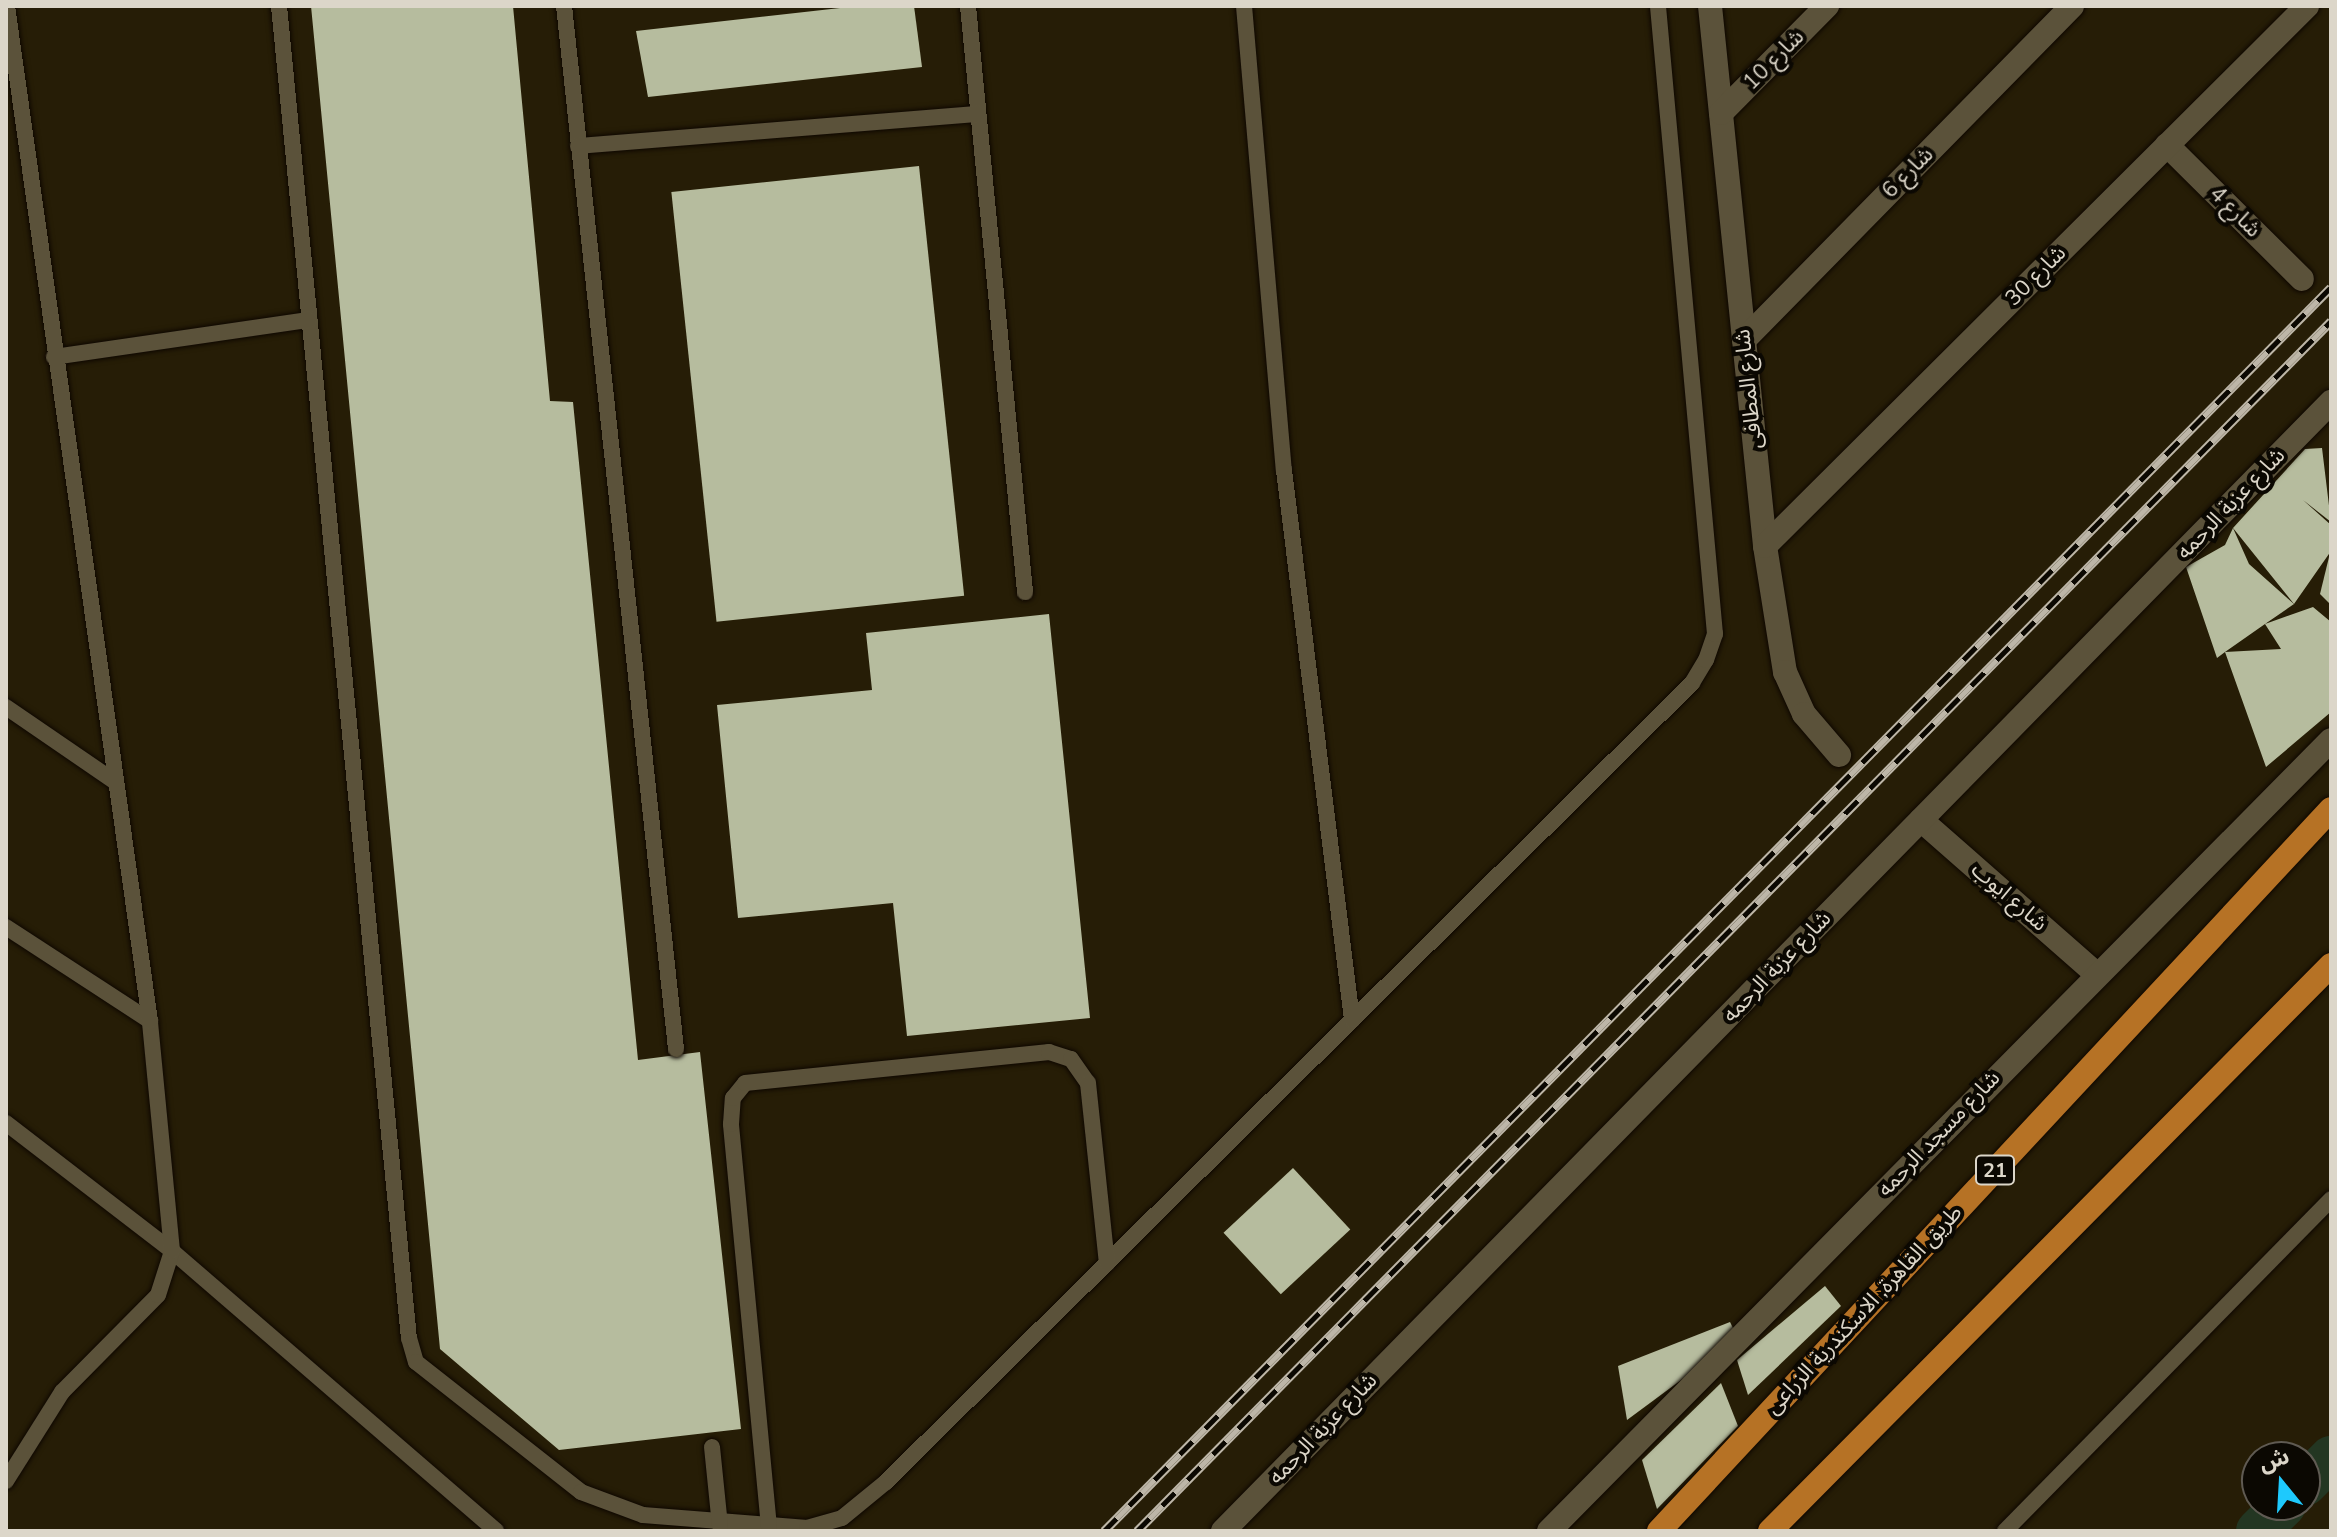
<!DOCTYPE html>
<meta charset="utf-8">
<style>
body{margin:0}
#map{position:relative;width:2337px;height:1537px;overflow:hidden;background:#261d06;font-family:"Nunito Sans","Noto Sans Arabic",sans-serif}
div>[style]{position:absolute}
[style*='--x']{left:calc(var(--x)*1px);top:calc(var(--y)*1px);width:calc(var(--w)*1px);rotate:calc(var(--a)*1deg)}
.canal>*{height:44px;margin:-22px;padding:0 22px;transform-origin:22px;border-radius:22px;background:#233622}
.building>*{inset:0;background:#b6bc9e;transform-origin:0 0}
.roads{filter:drop-shadow(0 0 2px #0e0700) drop-shadow(0 0 2px #0e0700)}
.service>*{height:16px;margin:-8px;padding:0 8px;transform-origin:8px;border-radius:8px;background:#5b523a}
.minor>*{height:24px;margin:-12px;padding:0 12px;transform-origin:12px;border-radius:12px;background:#5b523a}
.trunk>*{height:24px;margin:-12px;padding:0 12px;transform-origin:12px;border-radius:12px;background:#b67225}
.rail>*{height:9px;margin-top:-4.5px;transform-origin:0;background:repeating-linear-gradient(90deg,#0b0802 0 18px,#bdb6a8 0 36px);box-sizing:border-box;border-block:2px solid #bdb6a8}
span{translate:-50% -50%;white-space:nowrap;text-align:center;line-height:1.15;-webkit-text-stroke:8px #0b0802;paint-order:stroke}
.shield-label span{padding:2px 6px;background:#0b0802;border:2px solid;border-radius:6px;-webkit-text-stroke-width:0}
.shield-label{font-size:20px;color:#dcd6c9;font-weight:700}
.street-label{font-size:22px;color:#dcd6c9}
.frame{position:absolute;inset:0;border:8px solid #dcd6c9;pointer-events:none}
.north{position:absolute;left:2241px;top:1441px;width:80px;height:80px;box-sizing:border-box;background:#0b0802;border:2px solid #5f5a52;border-radius:50%;rotate:342deg;font-size:22px;font-weight:700;line-height:32px;text-align:center;color:#dcd6c9}
.north::after{content:'';display:block;margin:auto;width:28px;height:36px;background:#1ec9fd;clip-path:polygon(50% 0,100% 100%,50% 72%,0 100%)}
</style>
<div id="map">
<div class="canal">
<div style="--x:2305;--y:1484;--w:37;--a:-45"></div>
<div style="--x:2258;--y:1531;--w:37;--a:-45"></div>
</div>
<div class="building">
<div style="clip-path:polygon(311px 6px,513px 6px,550px 401px,573px 402px,638px 1060px,700px 1052px,741px 1429px,559px 1450px,440px 1349px)"></div>
<div style="clip-path:polygon(858px 6px,914px 6px,922px 67px,648px 97px,636px 31px)"></div>
<div style="left:919px;top:166px;width:432px;height:249px;rotate:84deg"></div>
<div style="clip-path:polygon(2322px 448px,2331px 522px,2303px 500px,2331px 525px,2331px 551px,2294px 604px,2233px 528px,2305px 449px)"></div>
<div style="clip-path:polygon(2233px 528px,2249px 564px,2294px 604px,2265px 624px,2313px 607px,2331px 622px,2331px 712px,2266px 767px,2225px 652px,2281px 649px,2265px 624px,2225px 652px,2217px 658px,2186px 567px,2225px 545px)"></div>
<div style="clip-path:polygon(2330px 553px,2331px 553px,2331px 605px,2320px 594px)"></div>
<div style="clip-path:polygon(1049px 614px,1090px 1018px,907px 1036px,893px 903px,738px 918px,717px 705px,872px 690px,866px 633px)"></div>
<div style="left:1293px;top:1168px;width:84px;height:95px;rotate:47deg"></div>
<div style="clip-path:polygon(1825px 1286px,1841px 1306px,1748px 1395px,1737px 1360px)"></div>
<div style="clip-path:polygon(1730px 1322px,1738px 1338px,1627px 1420px,1618px 1366px)"></div>
<div style="clip-path:polygon(1721px 1383px,1738px 1426px,1657px 1509px,1642px 1460px)"></div>
</div>
<div class="roads">
<div class="service">
<div style="--x:279;--y:6;--w:1338;--a:84.43"></div>
<div style="--x:409;--y:1338;--w:25;--a:74"></div>
<div style="--x:416;--y:1362;--w:210;--a:38.2"></div>
<div style="--x:581;--y:1492;--w:66;--a:20.4"></div>
<div style="--x:643;--y:1515;--w:165;--a:4.5"></div>
<div style="--x:807;--y:1528;--w:36;--a:-16"></div>
<div style="--x:842;--y:1518;--w:57;--a:-39.3"></div>
<div style="--x:886;--y:1482;--w:1135;--a:-44.75"></div>
<div style="--x:1692;--y:683;--w:27;--a:-59"></div>
<div style="--x:1706;--y:660;--w:28;--a:-71"></div>
<div style="--x:1715;--y:634;--w:631;--a:-95.19"></div>
<div style="--x:564;--y:6;--w:1049;--a:83.87"></div>
<div style="--x:968;--y:6;--w:589;--a:84.44"></div>
<div style="--x:1244;--y:6;--w:466;--a:85.1"></div>
<div style="--x:1284;--y:470;--w:554;--a:82.95"></div>
<div style="--x:578;--y:146;--w:401;--a:-4.6"></div>
<div style="--x:54;--y:357;--w:258;--a:-8.3"></div>
<div style="--x:6;--y:707;--w:131;--a:34.4"></div>
<div style="--x:6;--y:927;--w:172;--a:33.1"></div>
<div style="--x:6;--y:1123;--w:210;--a:37.6"></div>
<div style="--x:172;--y:1251;--w:428;--a:40.8"></div>
<div style="--x:712;--y:1447;--w:79;--a:84.2"></div>
<div style="--x:6;--y:1481;--w:105;--a:-57.8"></div>
<div style="--x:62;--y:1392;--w:136;--a:-45.3"></div>
<div style="--x:158;--y:1295;--w:46;--a:-72.3"></div>
<div style="--x:172;--y:1251;--w:231;--a:-95.5"></div>
<div style="--x:150;--y:1021;--w:1025;--a:-98.02"></div>
<div style="--x:769;--y:1527;--w:405;--a:-95.4"></div>
<div style="--x:731;--y:1124;--w:26;--a:-86"></div>
<div style="--x:733;--y:1098;--w:19;--a:-51"></div>
<div style="--x:745;--y:1083;--w:306;--a:-5.8"></div>
<div style="--x:1049;--y:1052;--w:23;--a:18"></div>
<div style="--x:1071;--y:1059;--w:29;--a:55"></div>
<div style="--x:1088;--y:1083;--w:181;--a:84"></div>
<div style="--x:2005;--y:1531;--w:465;--a:-45.5"></div>
</div>
<div class="minor">
<div style="--x:1710;--y:6;--w:543;--a:84.18"></div>
<div style="--x:1765;--y:546;--w:128;--a:81"></div>
<div style="--x:1785;--y:672;--w:46;--a:65.7"></div>
<div style="--x:1804;--y:714;--w:54;--a:49.5"></div>
<div style="--x:1721;--y:113;--w:151;--a:-45.3"></div>
<div style="--x:2167;--y:145;--w:190;--a:44.8"></div>
<div style="--x:1744;--y:340;--w:468;--a:-45.5"></div>
<div style="--x:1765;--y:546;--w:765;--a:-44.89"></div>
<div style="--x:1921;--y:820;--w:233;--a:41.3"></div>
<div style="--x:1223;--y:1531;--w:1582;--a:-45.54"></div>
<div style="--x:1549;--y:1531;--w:1112;--a:-45.33"></div>
</div>
<div class="trunk">
<div style="--x:1659;--y:1531;--w:986;--a:-47.05"></div>
<div style="--x:1770;--y:1531;--w:797;--a:-45.25"></div>
</div>
</div>
<div class="rail">
<div style="--x:1104;--y:1531;--w:1747;--a:-45.39"></div>
<div style="--x:1137;--y:1531;--w:1700;--a:-45.38"></div>
</div>
<div class="shield-label">
<span style="left:1995px;top:1170px">21</span>
</div>
<div class="street-label">
<span style="left:1774px;top:60px;rotate:-45deg">شارع 10</span>
<span style="left:1908px;top:173px;rotate:-45deg">شارع 6</span>
<span style="left:2235px;top:212px;rotate:45deg">شارع 4</span>
<span style="left:2036px;top:276px;rotate:-45deg">شارع 30</span>
<span style="left:1749px;top:389px;rotate:-96deg">شارع المطافى</span>
<span style="left:2231px;top:504px;rotate:-46deg">شارع عزبة الرحمه</span>
<span style="left:2009px;top:897px;rotate:41deg">شارع ايوب</span>
<span style="left:1777px;top:967px;rotate:-46deg">شارع عزبة الرحمه</span>
<span style="left:1939px;top:1134px;rotate:-46deg">شارع مسجد الرحمه</span>
<span style="left:1864px;top:1310px;rotate:-47deg">طريق القاهرة, الاسكندرية الزراعى</span>
<span style="left:1323px;top:1429px;rotate:-46deg">شارع عزبة الرحمه</span>
</div>
<div class="frame"></div>
<div class="north">ش</div>
</div>
